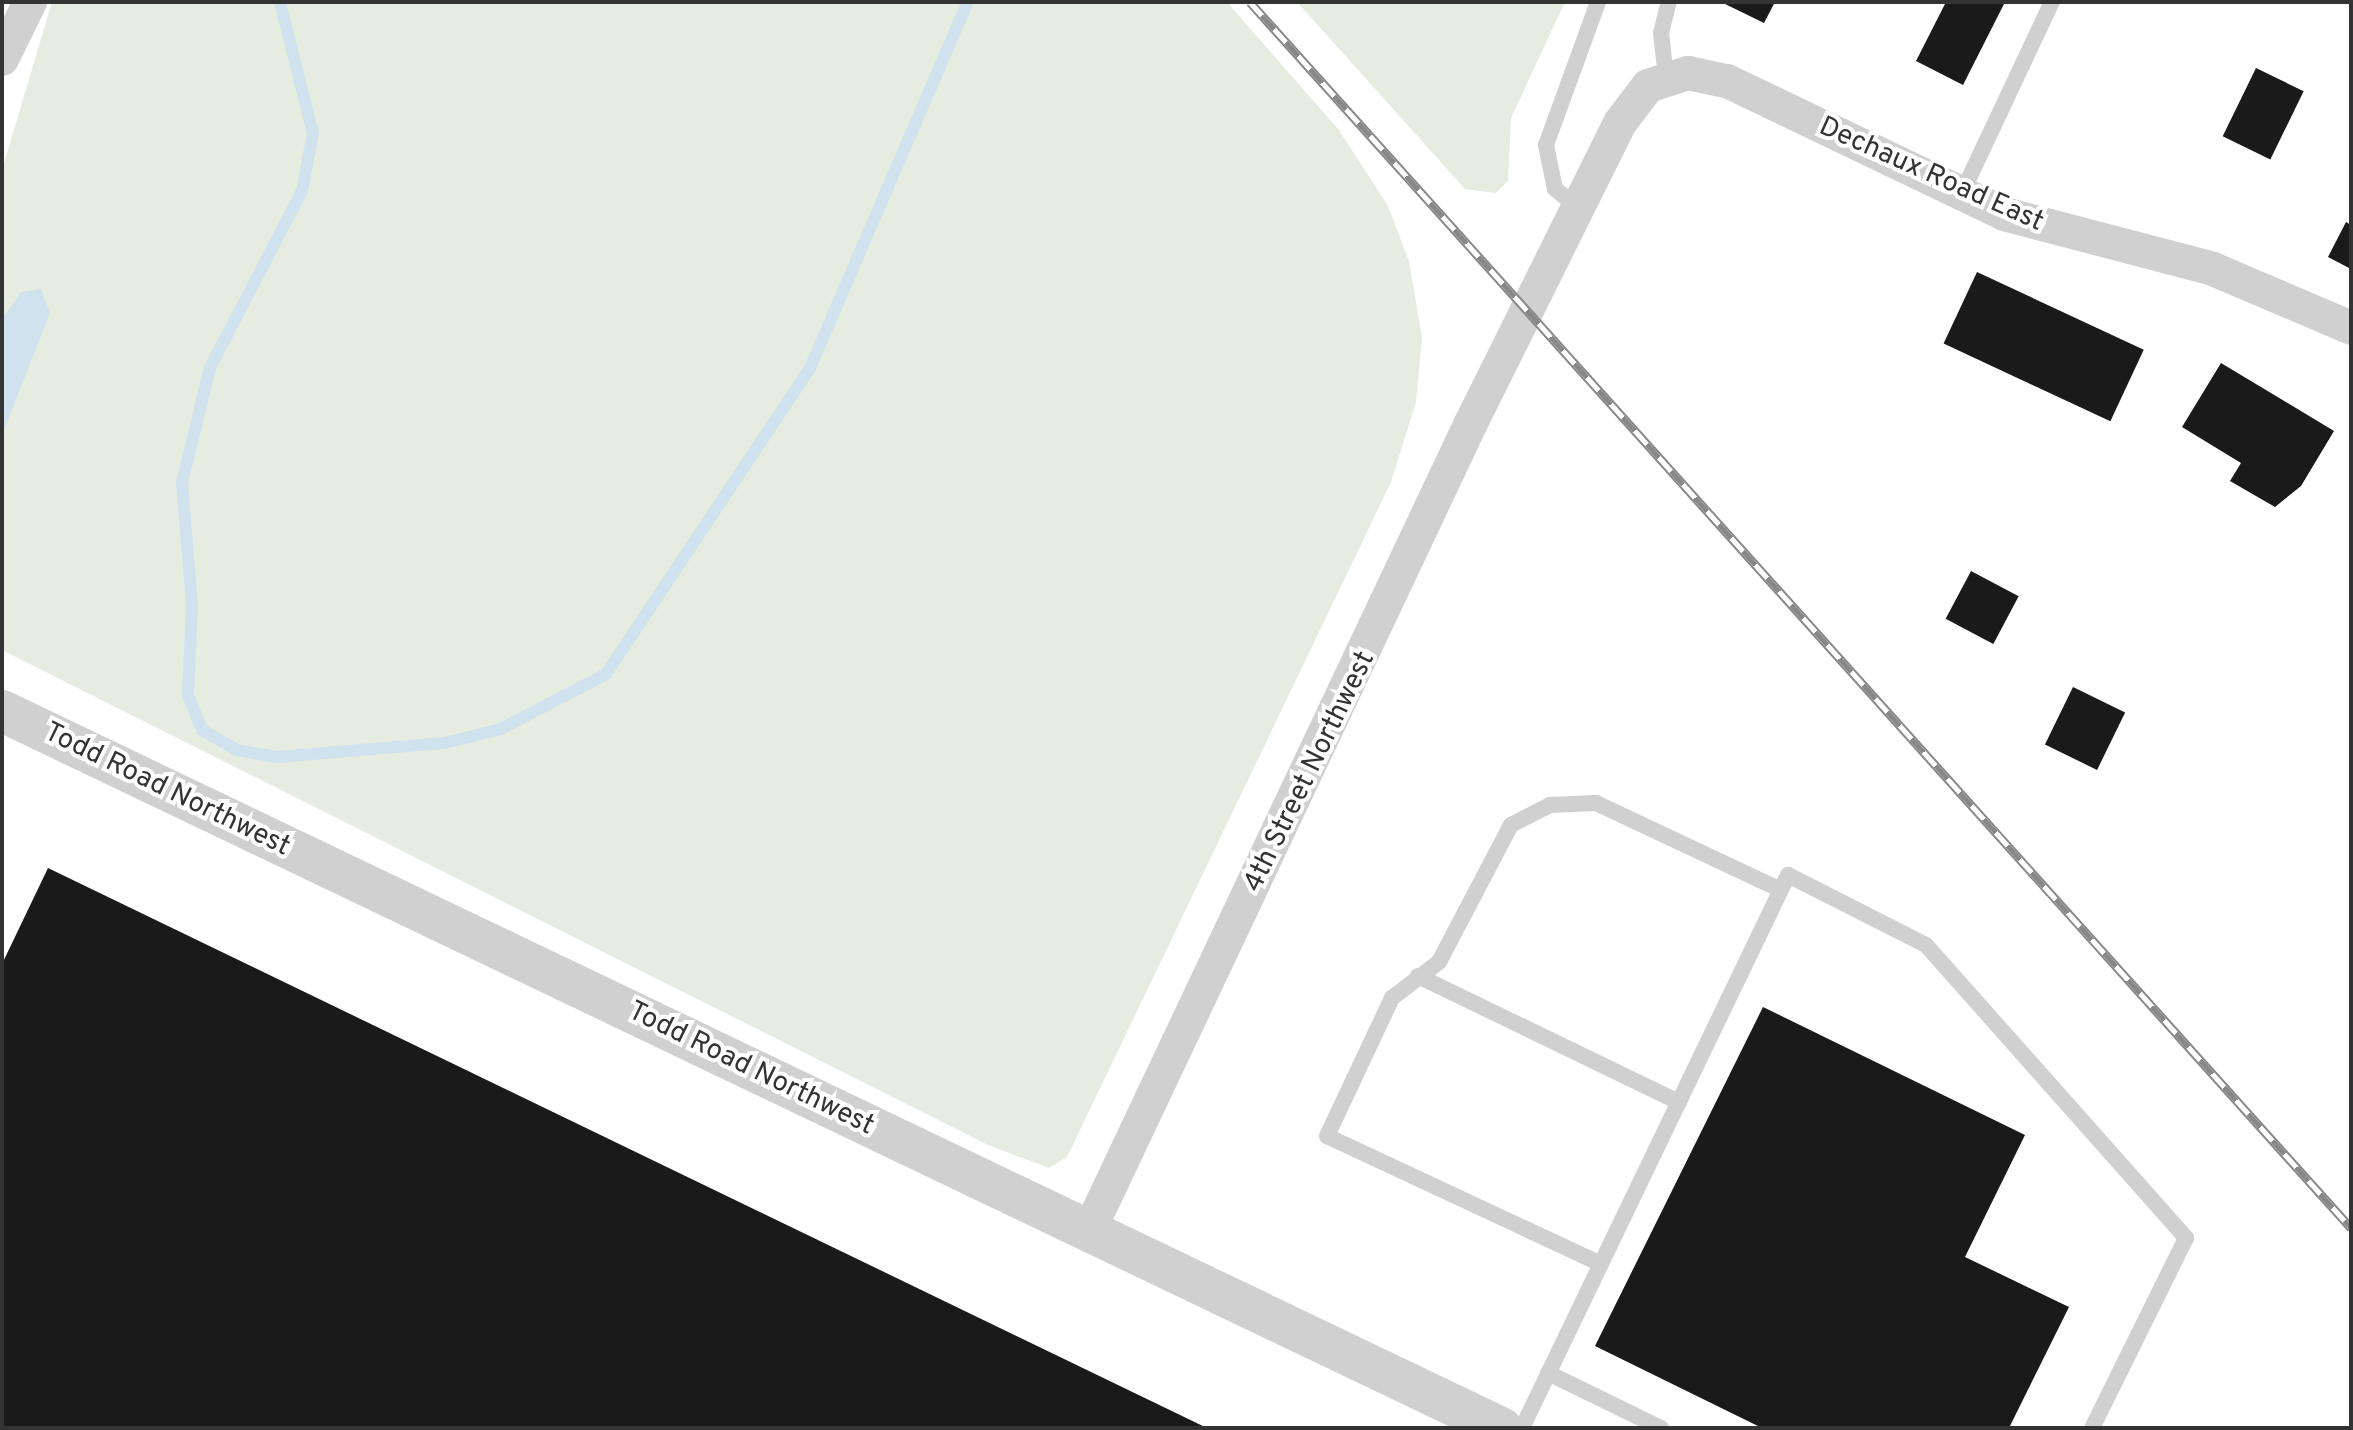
<!DOCTYPE html>
<style>
body{margin:0}
#map{position:relative;width:2353px;height:1430px;overflow:hidden;background:#fff;font-family:Overpass,sans-serif}
div>[style]{position:absolute}
[style*='--x']{left:calc(var(--x)*1px);top:calc(var(--y)*1px);width:calc(var(--w)*1px);rotate:calc(var(--a)*1deg)}
.green>*{inset:0;background:#e6ecdf}
.water>*{inset:0;background:#cfe2ee}
.stream>*{height:12px;margin:-6px;padding:0 6px;transform-origin:6px;border-radius:6px;background:#cfe2ee}
.building>*{inset:0;background:#1a1a1a;transform-origin:0 0}
.service>*{height:16px;margin:-8px;padding:0 8px;transform-origin:8px;border-radius:8px;background:#d0d0d0}
.minor>*{height:34px;margin:-17px;padding:0 17px;transform-origin:17px;border-radius:17px;background:#d0d0d0}
.tertiary>*{height:42px;margin:-21px;padding:0 21px;transform-origin:21px;border-radius:21px;background:#d0d0d0}
.rail>*{height:9px;margin-top:-4.5px;transform-origin:0;background:repeating-linear-gradient(90deg,#fff 0 18px,#888 0 36px);box-sizing:border-box;border-block:2px solid #888}
span{translate:-50% -50%;white-space:nowrap;text-align:center;line-height:1.15;-webkit-text-stroke:8px #fff;paint-order:stroke}
.street-label{font-size:28px;color:#333}
.frame{position:absolute;inset:0;border:4px solid #333;pointer-events:none}
</style>
<div id="map">
<div class="green">
<div style="clip-path:polygon(52px 2px,1227px 2px,1339px 130px,1388px 206px,1409px 261px,1422px 338px,1416px 402px,1391px 482px,1067px 1157px,1049px 1168px,988px 1145px,2px 650px,2px 170px)"></div>
<div style="clip-path:polygon(1297px 2px,1565px 2px,1511px 118px,1508px 181px,1496px 193px,1465px 189px)"></div>
</div>
<div class="water">
<div style="clip-path:polygon(41px 289px,50px 313px,2px 435px,2px 319px,21px 292px)"></div>
</div>
<div class="stream">
<div style="--x:280;--y:2;--w:135;--a:75.9"></div>
<div style="--x:313;--y:133;--w:59;--a:100.7"></div>
<div style="--x:302;--y:191;--w:199;--a:117.5"></div>
<div style="--x:210;--y:368;--w:118;--a:103.7"></div>
<div style="--x:182;--y:483;--w:121;--a:85.3"></div>
<div style="--x:192;--y:604;--w:91;--a:92.5"></div>
<div style="--x:188;--y:695;--w:38;--a:68"></div>
<div style="--x:202;--y:730;--w:39;--a:30"></div>
<div style="--x:236;--y:750;--w:42;--a:9.7"></div>
<div style="--x:277;--y:757;--w:169;--a:-4.8"></div>
<div style="--x:445;--y:743;--w:58;--a:-14"></div>
<div style="--x:501;--y:729;--w:119;--a:-27.6"></div>
<div style="--x:606;--y:674;--w:368;--a:-56.3"></div>
<div style="--x:810;--y:368;--w:399;--a:-66.7"></div>
</div>
<div class="building">
<div style="clip-path:polygon(1721px 2px,1775px 2px,1764px 23px)"></div>
<div style="clip-path:polygon(1946px 2px,2005px 2px,1963px 85px,1916px 61px)"></div>
<div style="left:2256px;top:68px;width:53px;height:76px;rotate:26deg"></div>
<div style="clip-path:polygon(2346px 222px,2351px 225px,2351px 269px,2328px 257px)"></div>
<div style="left:1977px;top:272px;width:184px;height:79px;rotate:25deg"></div>
<div style="clip-path:polygon(2221px 363px,2334px 431px,2301px 486px,2275px 507px,2230px 481px,2241px 463px,2182px 427px)"></div>
<div style="left:1971px;top:571px;width:54px;height:54px;rotate:28deg"></div>
<div style="left:2073px;top:687px;width:58px;height:64px;rotate:26deg"></div>
<div style="clip-path:polygon(48px 868px,1207px 1428px,2px 1428px,2px 964px)"></div>
<div style="clip-path:polygon(1763px 1007px,2025px 1135px,1965px 1257px,2069px 1307px,2009px 1428px,1762px 1428px,1595px 1346px)"></div>
</div>
<div class="service">
<div style="--x:1666;--y:77;--w:44;--a:-96.5"></div>
<div style="--x:1661;--y:33;--w:32;--a:-76"></div>
<div style="--x:1962;--y:193;--w:211;--a:-64.8"></div>
<div style="--x:1578;--y:208;--w:30;--a:-140"></div>
<div style="--x:1555;--y:189;--w:45;--a:-101.6"></div>
<div style="--x:1546;--y:145;--w:152;--a:-70"></div>
<div style="--x:1418;--y:976;--w:290;--a:25.8"></div>
<div style="--x:1601;--y:1264;--w:302;--a:-155"></div>
<div style="--x:1327;--y:1136;--w:153;--a:-64.8"></div>
<div style="--x:1392;--y:998;--w:59;--a:-37.5"></div>
<div style="--x:1439;--y:962;--w:155;--a:-62.3"></div>
<div style="--x:1511;--y:825;--w:44;--a:-27.1"></div>
<div style="--x:1550;--y:805;--w:46;--a:-2.5"></div>
<div style="--x:1596;--y:803;--w:204;--a:25.2"></div>
<div style="--x:1548;--y:1373;--w:126;--a:26"></div>
<div style="--x:1522;--y:1428;--w:614;--a:-64.31"></div>
<div style="--x:1788;--y:875;--w:155;--a:26.9"></div>
<div style="--x:1926;--y:945;--w:392;--a:48.4"></div>
<div style="--x:2186;--y:1238;--w:212;--a:116.3"></div>
</div>
<div class="minor">
<div style="--x:2;--y:59;--w:64;--a:-63.8"></div>
<div style="--x:1089;--y:1231;--w:894;--a:-64.7"></div>
<div style="--x:1471;--y:423;--w:335;--a:-63.6"></div>
<div style="--x:1620;--y:123;--w:46;--a:-52.9"></div>
<div style="--x:1648;--y:86;--w:42;--a:-18"></div>
<div style="--x:1688;--y:73;--w:40;--a:12"></div>
<div style="--x:1727;--y:81;--w:307;--a:25.6"></div>
<div style="--x:2004;--y:214;--w:216;--a:14.7"></div>
<div style="--x:2213;--y:269;--w:150;--a:23.1"></div>
</div>
<div class="tertiary">
<div style="--x:2;--y:711;--w:1662;--a:25.56"></div>
</div>
<div class="rail">
<div style="--x:1250;--y:2;--w:1648;--a:48.07"></div>
</div>
<div class="street-label">
<span style="left:1931px;top:175px;rotate:24deg">Dechaux Road East</span>
<span style="left:1310px;top:772px;rotate:-64deg">4th Street Northwest</span>
<span style="left:167px;top:790px;rotate:26deg">Todd Road Northwest</span>
<span style="left:751px;top:1069px;rotate:26deg">Todd Road Northwest</span>
</div>
<div class="frame"></div>
</div>
